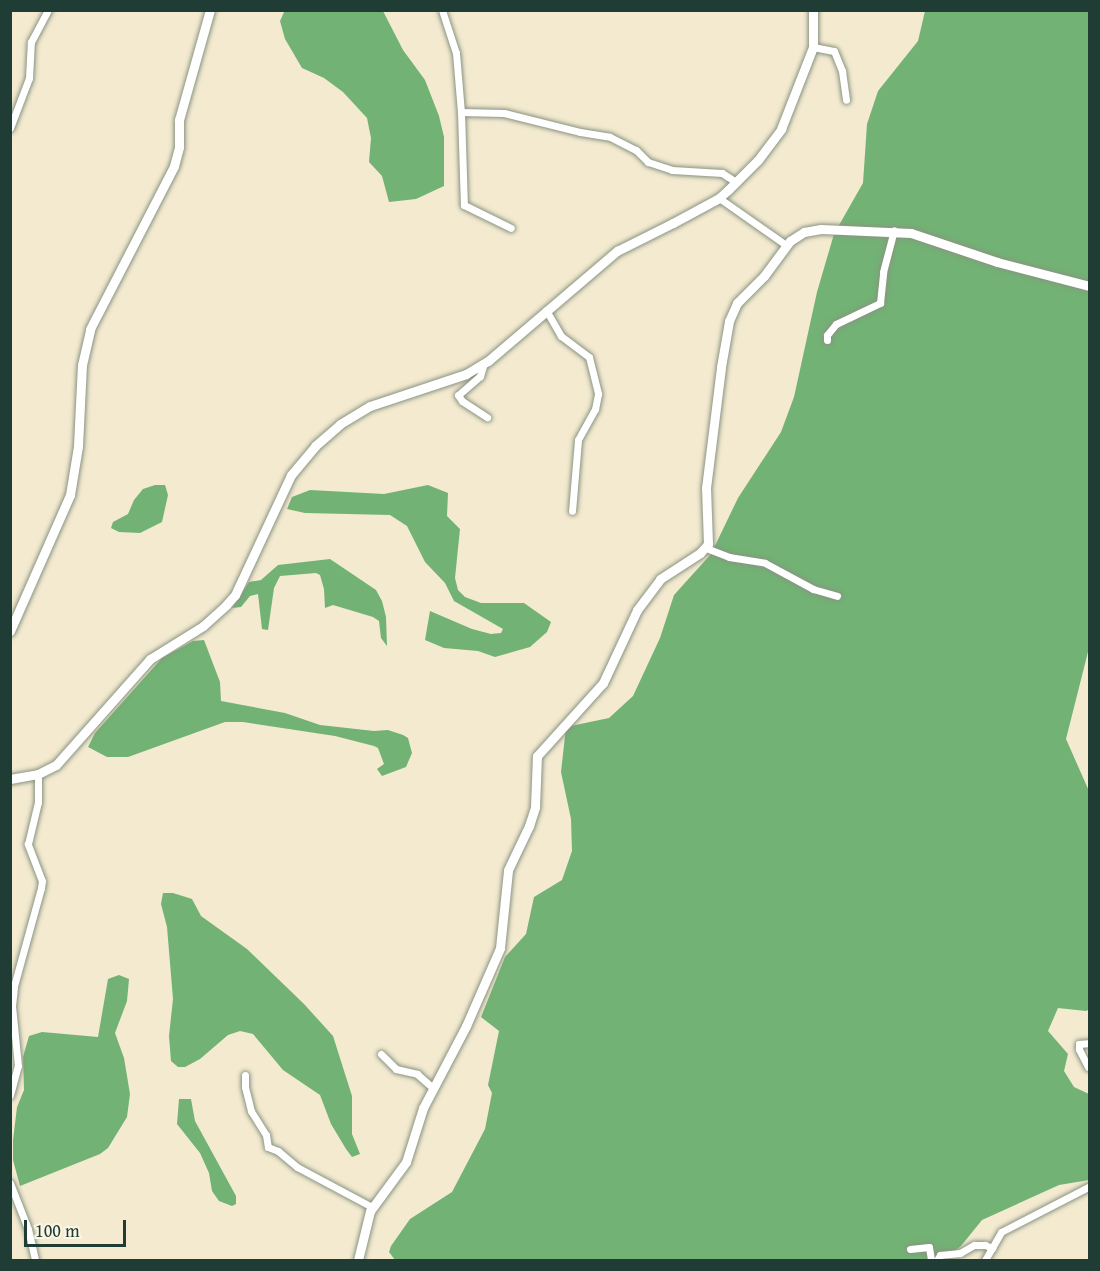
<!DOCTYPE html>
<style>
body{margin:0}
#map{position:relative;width:1100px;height:1271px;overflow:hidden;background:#f3ead0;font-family:"Gentium Book Plus",serif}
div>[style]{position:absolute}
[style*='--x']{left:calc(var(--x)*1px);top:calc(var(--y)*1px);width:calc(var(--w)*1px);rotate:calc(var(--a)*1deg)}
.forest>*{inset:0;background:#72b274}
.roads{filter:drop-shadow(0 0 2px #899482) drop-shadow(0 0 2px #899482)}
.minor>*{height:7px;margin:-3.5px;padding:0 3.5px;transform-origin:3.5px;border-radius:3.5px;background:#fff}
.tertiary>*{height:9px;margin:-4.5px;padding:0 4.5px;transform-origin:4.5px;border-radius:4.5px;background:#fff}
span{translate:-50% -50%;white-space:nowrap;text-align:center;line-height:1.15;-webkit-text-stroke:4.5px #fcf5e5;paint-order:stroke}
.frame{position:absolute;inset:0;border:12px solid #1f3d34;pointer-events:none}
.scale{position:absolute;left:24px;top:1220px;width:102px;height:27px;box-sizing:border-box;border:3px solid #1f3d34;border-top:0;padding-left:8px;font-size:18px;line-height:21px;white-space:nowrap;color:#1f3d34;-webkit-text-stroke:4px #fcf5e5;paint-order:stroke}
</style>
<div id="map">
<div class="forest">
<div style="clip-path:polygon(285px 10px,383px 11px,403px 50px,425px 80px,439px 116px,444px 137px,444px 186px,416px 199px,389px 202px,382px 176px,369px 162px,371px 138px,367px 118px,343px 92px,324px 78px,302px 68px,285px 39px,280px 21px)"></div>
<div style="clip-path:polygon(925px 11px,1089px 11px,1090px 644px,1066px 739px,1089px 791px,1090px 1009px,1086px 1011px,1058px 1008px,1048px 1031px,1068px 1054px,1064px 1071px,1074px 1087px,1089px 1094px,1089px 1180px,1059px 1185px,982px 1220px,961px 1246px,943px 1260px,395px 1260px,389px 1252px,391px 1246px,410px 1219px,452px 1192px,485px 1129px,492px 1093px,488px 1085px,499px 1031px,481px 1017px,505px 957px,526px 934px,534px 897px,562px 880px,572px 851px,571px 819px,561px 772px,566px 727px,609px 718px,633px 696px,660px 638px,674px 595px,711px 554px,738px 498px,781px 432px,794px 397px,817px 292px,834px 234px,863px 183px,867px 124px,878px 91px,918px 41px)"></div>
<div style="clip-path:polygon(155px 485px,165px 485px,168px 495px,162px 522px,140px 533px,119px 532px,111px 528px,113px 522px,128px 514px,134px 500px,143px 489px)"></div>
<div style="clip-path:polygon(428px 485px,448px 493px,447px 516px,460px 529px,455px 578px,458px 590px,465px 597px,481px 603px,524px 603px,551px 622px,547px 632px,530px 647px,495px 657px,478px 651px,444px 648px,425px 640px,430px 611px,472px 629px,491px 634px,501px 633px,503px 629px,454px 601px,445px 583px,425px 562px,407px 526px,390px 515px,305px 513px,287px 509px,292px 497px,310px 490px,384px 494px)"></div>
<div style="clip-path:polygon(330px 559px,376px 590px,382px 601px,386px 617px,387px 646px,381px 638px,379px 621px,373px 617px,333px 605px,325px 608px,324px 589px,320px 575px,316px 573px,280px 576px,274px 588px,268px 630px,262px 629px,258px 594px,250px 596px,241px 607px,232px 608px,249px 582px,261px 580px,278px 565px)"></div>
<div style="clip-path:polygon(204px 640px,220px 682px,221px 701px,285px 713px,320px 725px,374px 731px,388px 730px,403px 735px,408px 738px,412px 753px,406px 767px,382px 776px,377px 769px,384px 764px,378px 748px,374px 746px,335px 736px,243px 722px,225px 722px,128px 757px,107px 757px,88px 747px,95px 733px,162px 658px,193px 641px)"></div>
<div style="clip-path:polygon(163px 893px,173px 893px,192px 899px,201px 916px,247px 949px,304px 1004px,333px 1036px,352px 1096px,352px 1134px,360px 1154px,352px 1157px,346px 1149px,331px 1124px,320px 1095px,283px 1070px,253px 1034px,240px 1031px,228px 1035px,200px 1059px,185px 1067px,178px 1067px,171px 1061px,169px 1036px,173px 999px,167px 927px,161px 904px)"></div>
<div style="clip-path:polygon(119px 975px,129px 979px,127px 1001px,115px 1033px,124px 1058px,130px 1094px,127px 1117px,108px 1148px,100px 1154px,20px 1186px,13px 1160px,13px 1140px,17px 1107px,24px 1090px,23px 1057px,29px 1036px,42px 1032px,98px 1037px,108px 979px)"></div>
<div style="clip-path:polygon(179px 1099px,191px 1099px,195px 1121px,236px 1196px,236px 1204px,232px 1206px,219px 1201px,212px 1191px,209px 1173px,200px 1153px,177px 1124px)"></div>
</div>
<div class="roads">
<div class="minor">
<div style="--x:442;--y:10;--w:45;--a:72"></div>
<div style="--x:456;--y:53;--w:59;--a:85.2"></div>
<div style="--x:461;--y:112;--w:43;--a:1.3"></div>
<div style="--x:504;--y:113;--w:78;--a:14"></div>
<div style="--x:580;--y:132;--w:30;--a:9"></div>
<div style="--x:610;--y:137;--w:29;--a:27"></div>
<div style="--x:636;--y:150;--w:17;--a:45"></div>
<div style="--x:648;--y:162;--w:25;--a:18"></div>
<div style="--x:672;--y:170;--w:50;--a:3.4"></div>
<div style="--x:722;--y:173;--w:17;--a:33"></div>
<div style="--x:813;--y:47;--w:21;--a:11"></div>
<div style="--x:834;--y:51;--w:22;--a:68"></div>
<div style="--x:842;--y:71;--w:29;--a:82"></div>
<div style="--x:461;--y:112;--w:93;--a:88.2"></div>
<div style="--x:464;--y:205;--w:52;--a:26.1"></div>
<div style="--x:10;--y:128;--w:53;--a:-69.2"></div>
<div style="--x:29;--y:78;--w:36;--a:-87"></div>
<div style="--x:31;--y:42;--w:36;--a:-62"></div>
<div style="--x:719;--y:198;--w:82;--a:35"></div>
<div style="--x:546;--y:310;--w:30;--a:60"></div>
<div style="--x:561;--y:336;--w:35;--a:37"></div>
<div style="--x:589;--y:357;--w:38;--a:76"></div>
<div style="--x:598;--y:394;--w:15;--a:101"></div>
<div style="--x:595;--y:409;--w:35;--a:119"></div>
<div style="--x:578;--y:440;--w:71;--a:94.8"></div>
<div style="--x:827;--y:340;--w:5;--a:-90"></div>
<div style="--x:827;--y:335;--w:14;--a:-51"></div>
<div style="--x:836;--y:324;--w:49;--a:-25.5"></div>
<div style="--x:880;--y:303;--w:31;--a:-84"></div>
<div style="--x:883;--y:272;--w:43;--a:-75.3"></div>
<div style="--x:484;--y:363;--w:14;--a:107"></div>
<div style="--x:480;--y:376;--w:29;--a:139"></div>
<div style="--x:458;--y:395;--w:7;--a:56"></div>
<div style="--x:462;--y:401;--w:30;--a:33"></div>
<div style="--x:706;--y:548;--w:25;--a:21"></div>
<div style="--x:729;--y:557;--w:36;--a:9"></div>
<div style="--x:765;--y:563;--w:55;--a:28.4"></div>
<div style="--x:813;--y:589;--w:25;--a:16"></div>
<div style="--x:381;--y:1054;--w:21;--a:45"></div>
<div style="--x:396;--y:1069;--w:22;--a:13"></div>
<div style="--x:417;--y:1074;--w:21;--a:41"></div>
<div style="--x:1088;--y:1067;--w:20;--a:-117"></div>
<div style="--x:1079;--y:1049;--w:5;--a:-90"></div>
<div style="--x:1079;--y:1044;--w:11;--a:-5"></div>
<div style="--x:245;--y:1075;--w:12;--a:90"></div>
<div style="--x:245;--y:1087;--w:25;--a:76"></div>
<div style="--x:251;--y:1111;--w:28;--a:58"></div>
<div style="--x:266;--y:1135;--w:12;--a:81"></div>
<div style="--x:268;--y:1147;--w:11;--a:22"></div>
<div style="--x:278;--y:1151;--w:25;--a:40"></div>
<div style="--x:297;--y:1167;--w:85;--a:28.1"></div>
<div style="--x:10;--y:1095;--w:30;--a:-75"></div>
<div style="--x:18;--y:1066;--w:60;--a:-95.7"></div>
<div style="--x:12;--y:1006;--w:20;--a:-84"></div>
<div style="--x:14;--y:986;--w:102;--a:-74.6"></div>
<div style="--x:41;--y:888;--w:7;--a:-82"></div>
<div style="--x:42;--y:881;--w:40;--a:-111"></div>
<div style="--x:28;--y:844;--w:43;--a:-76.6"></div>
<div style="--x:38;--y:802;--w:28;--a:-90"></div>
<div style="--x:10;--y:1183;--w:49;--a:68.6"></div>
<div style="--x:28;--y:1229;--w:32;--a:77"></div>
<div style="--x:910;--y:1249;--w:19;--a:-6"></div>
<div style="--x:929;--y:1247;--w:13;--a:81"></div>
<div style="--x:937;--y:1260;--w:6;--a:-59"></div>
<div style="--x:940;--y:1255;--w:20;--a:-6"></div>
<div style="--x:960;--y:1253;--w:16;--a:-30"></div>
<div style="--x:974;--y:1245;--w:11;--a:0"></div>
<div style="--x:985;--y:1245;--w:8;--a:23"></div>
<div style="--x:985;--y:1260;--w:32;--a:-60"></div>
<div style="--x:1001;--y:1232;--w:100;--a:-27.3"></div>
</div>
<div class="tertiary">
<div style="--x:10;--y:631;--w:149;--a:-66.2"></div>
<div style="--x:70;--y:495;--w:50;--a:-80.7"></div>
<div style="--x:78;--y:446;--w:81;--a:-87.2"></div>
<div style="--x:82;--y:365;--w:37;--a:-77"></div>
<div style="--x:90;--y:329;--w:183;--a:-62.7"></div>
<div style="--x:174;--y:166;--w:20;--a:-75"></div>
<div style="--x:179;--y:147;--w:27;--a:-90"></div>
<div style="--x:179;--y:120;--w:114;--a:-74.3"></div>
<div style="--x:10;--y:779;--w:28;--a:-10"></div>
<div style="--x:38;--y:774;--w:20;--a:-27"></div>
<div style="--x:56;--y:765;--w:142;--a:-48.4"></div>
<div style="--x:150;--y:659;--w:62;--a:-31.9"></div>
<div style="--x:203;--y:626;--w:31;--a:-42"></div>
<div style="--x:226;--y:605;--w:13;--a:-48"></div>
<div style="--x:235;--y:595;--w:132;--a:-65"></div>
<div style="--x:291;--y:475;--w:38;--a:-50"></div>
<div style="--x:315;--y:446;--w:33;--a:-41"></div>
<div style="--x:340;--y:424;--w:35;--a:-31"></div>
<div style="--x:370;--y:406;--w:101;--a:-18.4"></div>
<div style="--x:466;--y:374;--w:26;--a:-31"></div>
<div style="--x:488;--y:361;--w:170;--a:-40.5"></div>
<div style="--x:617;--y:251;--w:63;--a:-26.6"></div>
<div style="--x:673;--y:223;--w:52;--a:-28.5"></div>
<div style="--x:719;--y:198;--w:12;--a:-42"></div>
<div style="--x:728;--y:190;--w:42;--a:-45"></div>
<div style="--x:758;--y:160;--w:39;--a:-53"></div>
<div style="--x:781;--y:129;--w:88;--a:-68.7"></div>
<div style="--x:813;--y:47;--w:37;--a:-90"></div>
<div style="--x:358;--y:1260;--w:50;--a:-76.2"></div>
<div style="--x:370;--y:1211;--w:61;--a:-53.7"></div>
<div style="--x:406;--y:1162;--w:57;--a:-72.5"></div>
<div style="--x:423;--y:1108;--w:93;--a:-62.3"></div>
<div style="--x:466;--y:1026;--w:85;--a:-66.4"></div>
<div style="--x:500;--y:948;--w:78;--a:-84.1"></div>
<div style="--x:508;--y:870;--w:49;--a:-64.5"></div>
<div style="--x:529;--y:826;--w:20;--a:-72"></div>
<div style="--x:535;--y:807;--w:51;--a:-87.8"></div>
<div style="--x:537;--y:756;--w:98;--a:-47.9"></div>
<div style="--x:603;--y:683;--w:81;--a:-65"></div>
<div style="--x:637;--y:610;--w:39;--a:-53"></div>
<div style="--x:660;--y:579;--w:48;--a:-33"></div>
<div style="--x:700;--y:553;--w:12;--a:-48"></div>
<div style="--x:708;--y:544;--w:56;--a:-92"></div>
<div style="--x:706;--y:488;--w:122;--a:-82.9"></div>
<div style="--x:721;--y:367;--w:47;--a:-80.1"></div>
<div style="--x:729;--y:321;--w:20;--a:-66"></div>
<div style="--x:737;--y:303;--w:38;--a:-45"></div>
<div style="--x:764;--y:276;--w:44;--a:-53.4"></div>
<div style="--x:790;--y:241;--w:17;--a:-33"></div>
<div style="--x:804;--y:232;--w:17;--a:-10"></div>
<div style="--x:821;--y:229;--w:90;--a:2.5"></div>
<div style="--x:911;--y:233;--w:91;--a:18.6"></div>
<div style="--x:997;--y:262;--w:96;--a:14.5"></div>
</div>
</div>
<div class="frame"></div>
<div class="scale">100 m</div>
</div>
